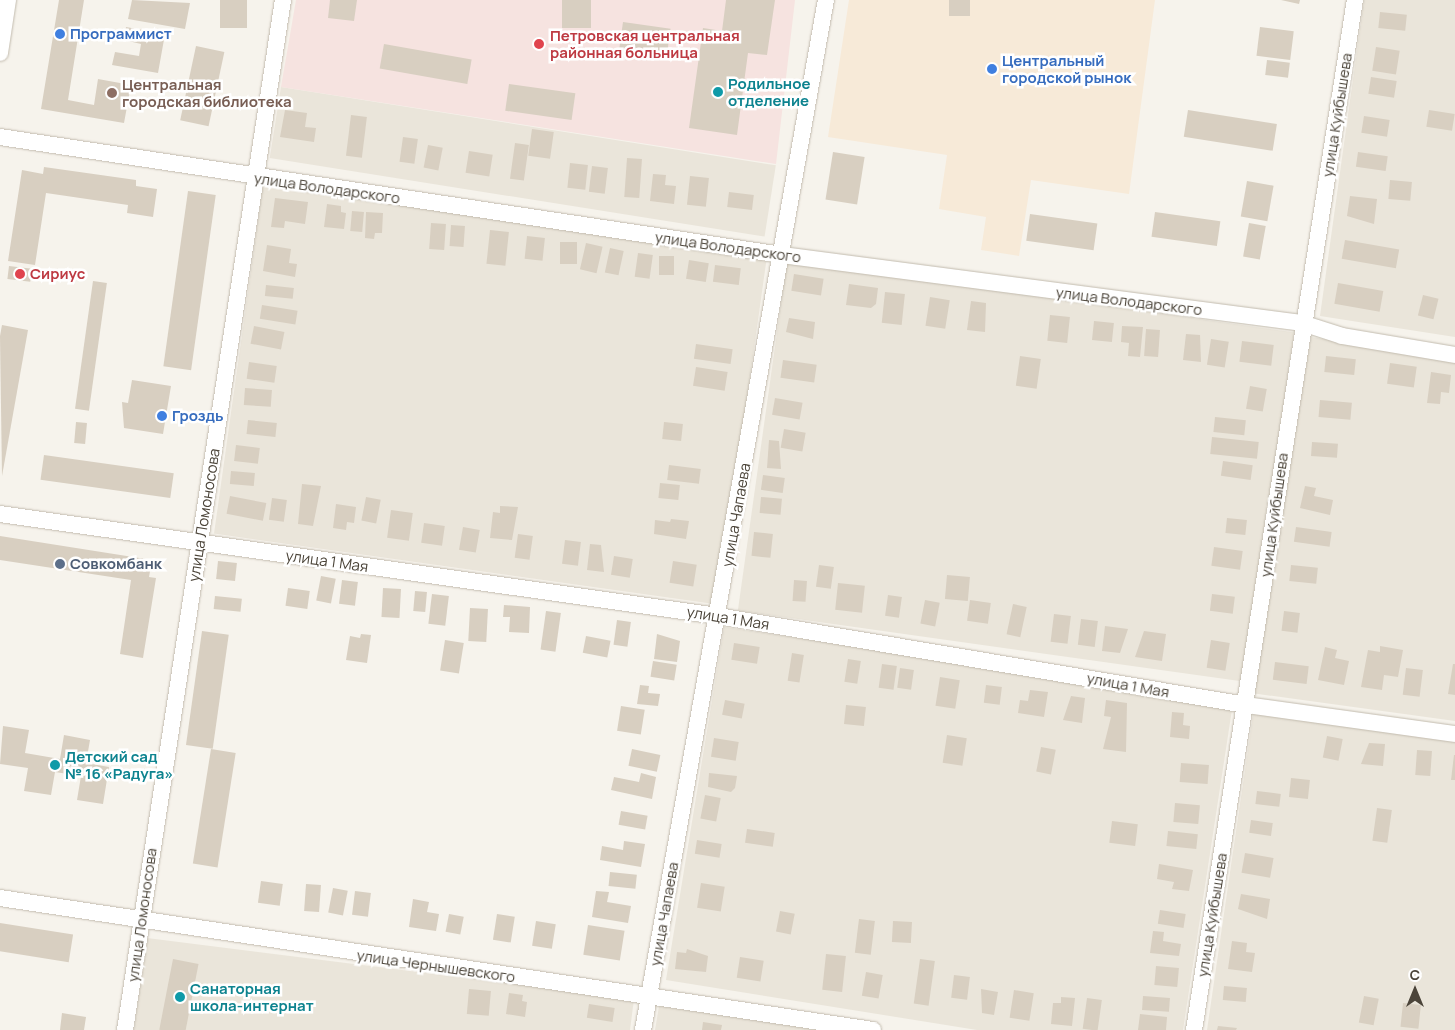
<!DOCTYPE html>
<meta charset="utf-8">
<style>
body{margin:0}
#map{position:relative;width:1455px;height:1030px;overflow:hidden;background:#f6f3ec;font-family:Manrope,sans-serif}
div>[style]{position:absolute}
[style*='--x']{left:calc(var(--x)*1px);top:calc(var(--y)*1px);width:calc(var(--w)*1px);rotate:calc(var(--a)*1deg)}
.residential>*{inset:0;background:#eae5da;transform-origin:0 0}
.commercial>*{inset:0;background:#f7ead8}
.medical>*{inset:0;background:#f6e3e0}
.building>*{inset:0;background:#d8cfc1;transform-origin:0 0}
.roads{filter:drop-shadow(0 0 1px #c2bbae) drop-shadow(0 0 1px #c2bbae)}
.minor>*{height:16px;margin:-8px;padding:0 8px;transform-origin:8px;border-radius:8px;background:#fff}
.dots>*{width:14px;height:14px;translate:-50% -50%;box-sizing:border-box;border:2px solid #fff;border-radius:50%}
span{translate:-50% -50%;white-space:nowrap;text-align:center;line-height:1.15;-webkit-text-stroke:5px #fff;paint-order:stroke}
.shop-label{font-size:15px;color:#366cbe;font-weight:700}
.left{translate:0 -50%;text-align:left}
.health-label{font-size:15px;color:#be3a42;font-weight:700}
.culture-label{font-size:15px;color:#0d838f;font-weight:700}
.education-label{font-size:15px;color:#785e54;font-weight:700}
.street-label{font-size:15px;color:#4b4439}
.service-label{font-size:15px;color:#4e5e75;font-weight:700}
.north{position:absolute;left:1390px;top:965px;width:50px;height:50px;-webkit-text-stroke:4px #fff;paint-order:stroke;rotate:0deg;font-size:14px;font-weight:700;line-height:20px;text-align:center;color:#4b4439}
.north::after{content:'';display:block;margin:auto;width:18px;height:22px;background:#4b4439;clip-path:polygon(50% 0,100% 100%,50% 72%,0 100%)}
</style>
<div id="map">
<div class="residential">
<div style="clip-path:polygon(1364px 0,1455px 0,1455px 337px,1320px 316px)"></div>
<div style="left:281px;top:87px;width:501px;height:72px;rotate:9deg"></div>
<div style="left:263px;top:185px;width:509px;height:352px;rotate:8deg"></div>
<div style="left:787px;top:261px;width:512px;height:353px;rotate:8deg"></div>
<div style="clip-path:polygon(1311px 337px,1455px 359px,1455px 721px,1251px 693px)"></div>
<div style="clip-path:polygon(724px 627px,1233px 703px,1183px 1030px,977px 1030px,666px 980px)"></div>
<div style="clip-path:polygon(1254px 708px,1455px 737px,1455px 1030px,1207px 1030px)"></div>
<div style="clip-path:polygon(147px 938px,634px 999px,630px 1030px,134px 1030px)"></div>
<div style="clip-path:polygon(659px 1006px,828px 1030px,655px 1030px)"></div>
</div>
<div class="commercial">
<div style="clip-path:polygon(849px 0,1155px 0,1129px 194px,1031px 180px,1019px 256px,981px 250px,986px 217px,939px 209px,947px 155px,828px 137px)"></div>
</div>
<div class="medical">
<div style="clip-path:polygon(296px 0,795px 0,776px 164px,281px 87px)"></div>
</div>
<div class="building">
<div style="clip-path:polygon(59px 0,84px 0,68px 100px,94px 105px,98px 79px,131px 85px,124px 123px,41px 109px)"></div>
<div style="clip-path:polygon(132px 0,190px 3px,185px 29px,128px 19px)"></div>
<div style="left:220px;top:0;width:27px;height:28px"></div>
<div style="clip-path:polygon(330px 0,357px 0,354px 21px,328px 18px)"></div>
<div style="left:562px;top:0;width:29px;height:28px"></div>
<div style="clip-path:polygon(726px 0,775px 0,767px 55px,748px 53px,737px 135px,689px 128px,703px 28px,722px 31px)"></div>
<div style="left:949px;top:0;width:21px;height:16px"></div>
<div style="clip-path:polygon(1281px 0,1300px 0,1299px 4px)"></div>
<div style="left:1380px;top:12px;width:27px;height:16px;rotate:6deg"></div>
<div style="left:623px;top:22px;width:48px;height:26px;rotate:8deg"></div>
<div style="clip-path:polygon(126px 27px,165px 34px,158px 73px,112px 65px,115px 52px,139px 56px,141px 44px,124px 40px)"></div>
<div style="left:1260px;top:27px;width:34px;height:29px;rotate:7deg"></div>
<div style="left:384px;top:44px;width:89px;height:25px;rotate:10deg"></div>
<div style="left:196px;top:46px;width:29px;height:76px;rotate:12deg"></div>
<div style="left:1376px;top:47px;width:24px;height:24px;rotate:9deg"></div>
<div style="left:1267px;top:60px;width:23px;height:15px;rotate:7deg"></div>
<div style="left:1371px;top:77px;width:26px;height:17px;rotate:9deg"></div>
<div style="left:509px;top:84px;width:67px;height:27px;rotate:8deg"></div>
<div style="clip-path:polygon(285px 110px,307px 113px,305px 127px,316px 128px,314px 142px,280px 137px)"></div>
<div style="left:1188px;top:110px;width:90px;height:27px;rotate:9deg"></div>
<div style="left:1429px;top:110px;width:26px;height:17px;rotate:9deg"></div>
<div style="left:351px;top:115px;width:16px;height:41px;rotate:7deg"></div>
<div style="left:1364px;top:116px;width:26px;height:17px;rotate:9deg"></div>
<div style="left:532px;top:129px;width:22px;height:27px;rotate:8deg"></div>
<div style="left:403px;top:137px;width:15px;height:25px;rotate:8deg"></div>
<div style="left:515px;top:143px;width:14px;height:36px;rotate:8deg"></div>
<div style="left:428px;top:145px;width:15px;height:23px;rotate:11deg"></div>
<div style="left:469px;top:151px;width:24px;height:22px;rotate:9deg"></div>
<div style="left:833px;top:152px;width:32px;height:48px;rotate:9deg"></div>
<div style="left:1358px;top:152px;width:30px;height:15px;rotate:8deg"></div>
<div style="left:627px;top:158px;width:15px;height:39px;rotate:4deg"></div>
<div style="left:570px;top:163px;width:18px;height:25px;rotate:6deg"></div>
<div style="left:592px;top:166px;width:16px;height:26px;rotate:7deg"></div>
<div style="clip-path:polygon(44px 167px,136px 180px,136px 186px,157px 189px,153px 217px,127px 213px,128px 205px,46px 193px,35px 265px,8px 261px,22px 170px,43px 174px)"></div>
<div style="clip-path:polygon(653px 174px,666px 175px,665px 185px,676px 186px,674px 204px,650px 201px)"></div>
<div style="left:690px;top:176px;width:19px;height:29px;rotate:6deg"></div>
<div style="left:1390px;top:180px;width:22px;height:19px;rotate:5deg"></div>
<div style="left:1247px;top:181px;width:27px;height:36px;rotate:10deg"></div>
<div style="left:188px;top:191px;width:28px;height:177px;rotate:8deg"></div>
<div style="left:729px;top:192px;width:25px;height:15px;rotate:7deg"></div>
<div style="clip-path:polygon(1350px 196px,1377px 199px,1374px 224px,1347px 216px)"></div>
<div style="clip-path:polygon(275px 198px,308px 202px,305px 224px,285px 221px,284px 228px,271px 227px)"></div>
<div style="clip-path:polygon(327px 204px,341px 206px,341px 212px,346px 213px,344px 229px,324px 227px)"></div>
<div style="left:352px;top:211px;width:12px;height:20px;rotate:5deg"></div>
<div style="clip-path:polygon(366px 212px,383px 213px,382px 233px,375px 233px,374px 239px,365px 238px)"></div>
<div style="left:1155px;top:212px;width:66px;height:25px;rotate:8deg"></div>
<div style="left:1030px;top:214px;width:68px;height:27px;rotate:8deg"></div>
<div style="left:431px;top:223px;width:15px;height:26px;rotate:4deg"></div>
<div style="left:1249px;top:223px;width:17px;height:34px;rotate:10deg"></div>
<div style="left:451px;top:225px;width:14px;height:21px;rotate:4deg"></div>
<div style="left:490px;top:230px;width:19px;height:34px;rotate:6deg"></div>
<div style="left:527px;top:236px;width:18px;height:23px;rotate:6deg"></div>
<div style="left:1345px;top:240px;width:55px;height:19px;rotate:10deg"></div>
<div style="left:560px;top:242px;width:17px;height:22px"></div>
<div style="left:586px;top:243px;width:17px;height:27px;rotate:13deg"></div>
<div style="clip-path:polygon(267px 245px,291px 249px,289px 263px,297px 264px,295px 277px,263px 271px)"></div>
<div style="left:610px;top:248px;width:14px;height:25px;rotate:12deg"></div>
<div style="left:638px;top:253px;width:15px;height:24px;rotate:8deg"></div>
<div style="left:659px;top:256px;width:15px;height:19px"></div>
<div style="left:689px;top:260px;width:20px;height:19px;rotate:9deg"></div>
<div style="left:715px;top:265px;width:26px;height:17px;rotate:7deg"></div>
<div style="left:9px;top:266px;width:23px;height:13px;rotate:7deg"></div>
<div style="left:794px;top:274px;width:30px;height:17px;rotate:9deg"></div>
<div style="left:93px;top:281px;width:14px;height:129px;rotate:8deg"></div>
<div style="left:1338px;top:283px;width:46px;height:21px;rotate:10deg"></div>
<div style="clip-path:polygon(849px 284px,878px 288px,876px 304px,871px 308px,846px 305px)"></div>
<div style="left:266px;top:285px;width:28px;height:11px;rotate:6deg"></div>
<div style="left:885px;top:292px;width:20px;height:31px;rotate:6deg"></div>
<div style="left:1423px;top:295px;width:16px;height:21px;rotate:14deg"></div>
<div style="left:930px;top:297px;width:20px;height:29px;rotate:9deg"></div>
<div style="clip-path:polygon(971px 301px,986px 303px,985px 332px,967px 330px)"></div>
<div style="left:262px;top:305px;width:36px;height:14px;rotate:9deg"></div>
<div style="left:1050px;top:315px;width:20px;height:26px;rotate:6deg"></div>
<div style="clip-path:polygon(789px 318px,815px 322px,813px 339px,786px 332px)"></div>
<div style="left:1094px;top:321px;width:20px;height:19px;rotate:6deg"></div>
<div style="clip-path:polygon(2px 325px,28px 330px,2px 476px,0 336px)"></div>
<div style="left:254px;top:326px;width:31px;height:18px;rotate:11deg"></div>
<div style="clip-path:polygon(1122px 326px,1143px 327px,1140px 357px,1128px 356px,1129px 343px,1121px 342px)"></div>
<div style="left:1146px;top:329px;width:14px;height:27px;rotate:4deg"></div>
<div style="clip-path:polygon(1186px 334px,1200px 335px,1201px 362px,1183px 360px)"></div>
<div style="left:1211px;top:339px;width:18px;height:26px;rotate:9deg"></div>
<div style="left:1242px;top:341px;width:32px;height:21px;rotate:7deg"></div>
<div style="left:696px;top:344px;width:37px;height:15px;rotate:8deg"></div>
<div style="left:1020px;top:356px;width:21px;height:30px;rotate:8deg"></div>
<div style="left:1326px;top:356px;width:30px;height:16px;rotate:6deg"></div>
<div style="left:783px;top:360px;width:34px;height:18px;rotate:8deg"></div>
<div style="left:249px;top:362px;width:28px;height:17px;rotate:8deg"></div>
<div style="left:1390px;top:363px;width:27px;height:21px;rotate:8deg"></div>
<div style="left:696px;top:367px;width:32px;height:19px;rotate:9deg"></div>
<div style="clip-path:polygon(1431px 372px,1451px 375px,1449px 393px,1441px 392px,1440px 404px,1427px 403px)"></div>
<div style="clip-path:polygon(132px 380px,171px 386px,163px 434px,124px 428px,122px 402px,128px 403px)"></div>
<div style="left:1250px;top:386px;width:17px;height:23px;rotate:10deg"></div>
<div style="left:245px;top:388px;width:27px;height:17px;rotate:4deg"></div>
<div style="left:775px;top:398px;width:28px;height:17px;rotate:10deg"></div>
<div style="left:1320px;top:400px;width:32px;height:17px;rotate:5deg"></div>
<div style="left:1215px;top:417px;width:31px;height:15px;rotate:6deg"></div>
<div style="left:248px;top:420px;width:29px;height:14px;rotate:6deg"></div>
<div style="left:76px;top:422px;width:11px;height:21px;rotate:5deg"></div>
<div style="left:664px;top:422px;width:19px;height:17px;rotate:6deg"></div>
<div style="left:784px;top:429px;width:22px;height:19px;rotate:10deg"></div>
<div style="left:1212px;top:437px;width:47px;height:17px;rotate:6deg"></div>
<div style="clip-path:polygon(769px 440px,779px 441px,781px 469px,767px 468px)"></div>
<div style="left:1312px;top:442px;width:26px;height:14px;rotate:4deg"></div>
<div style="left:236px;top:445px;width:24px;height:16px;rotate:7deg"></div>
<div style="left:44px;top:455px;width:131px;height:25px;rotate:8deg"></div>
<div style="left:1223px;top:461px;width:30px;height:15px;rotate:8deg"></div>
<div style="left:669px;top:465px;width:32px;height:15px;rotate:7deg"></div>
<div style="left:231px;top:471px;width:24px;height:13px;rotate:5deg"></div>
<div style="left:763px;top:475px;width:22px;height:15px;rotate:8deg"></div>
<div style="left:660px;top:483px;width:20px;height:15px;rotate:6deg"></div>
<div style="clip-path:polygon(302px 484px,321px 486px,313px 526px,298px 524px)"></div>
<div style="clip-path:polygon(1305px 486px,1316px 488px,1314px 496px,1333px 500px,1330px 515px,1300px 508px)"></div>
<div style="left:230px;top:496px;width:37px;height:18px;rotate:11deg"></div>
<div style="left:366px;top:497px;width:15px;height:24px;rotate:11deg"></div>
<div style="left:761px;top:497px;width:21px;height:16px;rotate:5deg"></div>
<div style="left:272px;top:498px;width:15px;height:22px;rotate:8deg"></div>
<div style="clip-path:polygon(336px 504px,356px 507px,354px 523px,347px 522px,346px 530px,333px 528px)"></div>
<div style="clip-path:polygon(500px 506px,518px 507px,512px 540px,490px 538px,493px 512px,500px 513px)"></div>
<div style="left:391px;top:510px;width:22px;height:28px;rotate:8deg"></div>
<div style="left:1227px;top:518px;width:20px;height:15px;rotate:6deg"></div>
<div style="clip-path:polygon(671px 519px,689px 521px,686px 539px,654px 534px,655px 520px,670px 522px)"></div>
<div style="left:424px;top:523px;width:21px;height:20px;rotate:8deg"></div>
<div style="left:463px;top:527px;width:17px;height:23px;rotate:10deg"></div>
<div style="left:1296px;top:527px;width:36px;height:15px;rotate:8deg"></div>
<div style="left:754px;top:532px;width:19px;height:24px;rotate:6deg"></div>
<div style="left:518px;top:534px;width:15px;height:24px;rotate:8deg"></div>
<div style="clip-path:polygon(0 536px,152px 560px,149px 577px,156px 578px,143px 658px,120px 654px,131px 580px,0 560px)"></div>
<div style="left:565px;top:540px;width:16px;height:24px;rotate:7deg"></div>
<div style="clip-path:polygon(590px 544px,601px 545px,604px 572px,587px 570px)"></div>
<div style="left:1214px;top:547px;width:29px;height:19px;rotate:8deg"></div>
<div style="left:614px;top:556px;width:19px;height:19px;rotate:9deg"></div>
<div style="left:218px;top:561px;width:19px;height:18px;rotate:6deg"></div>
<div style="left:673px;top:561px;width:24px;height:22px;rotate:9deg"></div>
<div style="left:819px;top:565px;width:15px;height:22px;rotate:8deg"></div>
<div style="left:1291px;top:565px;width:27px;height:16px;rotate:6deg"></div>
<div style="left:947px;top:575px;width:23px;height:24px;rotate:5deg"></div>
<div style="left:321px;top:576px;width:15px;height:25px;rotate:11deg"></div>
<div style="left:342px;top:580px;width:16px;height:24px;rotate:7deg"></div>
<div style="left:794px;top:580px;width:13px;height:21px;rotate:4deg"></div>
<div style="left:838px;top:583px;width:27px;height:27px;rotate:6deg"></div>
<div style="left:288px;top:588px;width:22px;height:18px;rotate:8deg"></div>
<div style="left:383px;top:588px;width:18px;height:29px;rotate:3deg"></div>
<div style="left:415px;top:591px;width:12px;height:20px;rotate:5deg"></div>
<div style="left:432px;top:594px;width:17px;height:30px;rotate:7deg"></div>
<div style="left:1212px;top:594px;width:23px;height:17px;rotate:7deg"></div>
<div style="left:888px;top:595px;width:14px;height:21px;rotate:8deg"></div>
<div style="left:215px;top:596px;width:27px;height:13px;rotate:6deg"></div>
<div style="left:925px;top:600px;width:15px;height:24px;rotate:11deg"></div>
<div style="left:970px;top:600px;width:21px;height:21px;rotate:8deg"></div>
<div style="left:1013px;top:604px;width:14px;height:31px;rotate:12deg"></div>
<div style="clip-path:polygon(504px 605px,530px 607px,529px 633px,509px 632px,510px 617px,503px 617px)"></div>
<div style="left:470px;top:608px;width:18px;height:33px;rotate:3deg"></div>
<div style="left:546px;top:611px;width:15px;height:39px;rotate:8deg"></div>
<div style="left:1284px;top:611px;width:16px;height:20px;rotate:7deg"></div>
<div style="left:1054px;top:614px;width:17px;height:28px;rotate:7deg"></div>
<div style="left:1081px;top:619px;width:17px;height:26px;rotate:7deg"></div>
<div style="left:617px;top:620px;width:14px;height:25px;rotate:8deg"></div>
<div style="clip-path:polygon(1105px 626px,1128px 629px,1120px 653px,1102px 651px)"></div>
<div style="left:202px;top:631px;width:27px;height:115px;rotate:8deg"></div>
<div style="clip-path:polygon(1144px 631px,1166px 634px,1162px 661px,1135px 657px)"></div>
<div style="clip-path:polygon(361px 634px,371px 635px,367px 663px,346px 660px,350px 636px,360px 638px)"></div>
<div style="clip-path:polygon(657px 634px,680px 641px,677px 662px,654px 659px)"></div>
<div style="left:586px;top:636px;width:25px;height:17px;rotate:11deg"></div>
<div style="left:445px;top:640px;width:19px;height:31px;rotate:9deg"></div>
<div style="left:1211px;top:640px;width:19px;height:28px;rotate:9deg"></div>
<div style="left:734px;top:643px;width:26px;height:17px;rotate:9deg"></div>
<div style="clip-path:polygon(1380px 646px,1403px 650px,1398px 677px,1384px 675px,1382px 690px,1361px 687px,1368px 650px,1380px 652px)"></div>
<div style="clip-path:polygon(1325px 647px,1337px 650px,1335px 658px,1349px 661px,1344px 685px,1318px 680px)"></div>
<div style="left:792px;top:653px;width:12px;height:28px;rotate:9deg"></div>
<div style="left:848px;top:659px;width:13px;height:23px;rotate:9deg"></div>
<div style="left:653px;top:661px;width:24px;height:16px;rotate:9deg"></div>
<div style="left:1275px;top:662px;width:34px;height:18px;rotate:7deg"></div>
<div style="left:882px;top:664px;width:15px;height:24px;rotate:8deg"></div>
<div style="clip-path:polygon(1453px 664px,1455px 664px,1455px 695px,1448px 694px)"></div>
<div style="left:900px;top:668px;width:14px;height:20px;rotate:8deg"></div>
<div style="left:1406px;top:668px;width:17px;height:27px;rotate:7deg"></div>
<div style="left:940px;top:677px;width:20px;height:29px;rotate:9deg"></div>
<div style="clip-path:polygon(640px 685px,649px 686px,648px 693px,660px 694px,658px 706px,637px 704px)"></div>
<div style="left:986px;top:685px;width:16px;height:18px;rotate:7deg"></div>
<div style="clip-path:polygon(1030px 690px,1048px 692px,1044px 717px,1018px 713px,1020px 700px,1028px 701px)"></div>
<div style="clip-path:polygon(1071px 696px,1085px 698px,1082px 723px,1063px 720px)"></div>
<div style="left:725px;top:700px;width:20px;height:15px;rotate:11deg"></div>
<div style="clip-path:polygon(1106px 700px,1127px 703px,1126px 752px,1103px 749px,1111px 717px,1104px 716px)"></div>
<div style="left:846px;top:705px;width:20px;height:19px;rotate:6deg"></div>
<div style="left:621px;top:706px;width:24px;height:25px;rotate:9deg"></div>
<div style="clip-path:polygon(1172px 712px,1184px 713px,1183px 725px,1190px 726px,1189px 739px,1170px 737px)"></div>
<div style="clip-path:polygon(3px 726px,29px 730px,25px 753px,60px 759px,64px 735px,90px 740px,86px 763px,109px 767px,103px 804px,77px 800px,81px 776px,55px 772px,51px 795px,24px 791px,28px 768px,0 764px)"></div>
<div style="left:947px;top:735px;width:20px;height:28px;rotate:9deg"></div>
<div style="left:1327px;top:736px;width:16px;height:22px;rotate:11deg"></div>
<div style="left:714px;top:738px;width:25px;height:19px;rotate:9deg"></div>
<div style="clip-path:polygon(1369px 743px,1385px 744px,1383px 766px,1361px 764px)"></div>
<div style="left:1041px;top:747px;width:15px;height:25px;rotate:11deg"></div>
<div style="left:211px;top:749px;width:25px;height:116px;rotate:9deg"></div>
<div style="left:632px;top:749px;width:29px;height:17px;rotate:12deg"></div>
<div style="left:1417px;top:750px;width:15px;height:25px;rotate:4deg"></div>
<div style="clip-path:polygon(1454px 755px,1455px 755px,1455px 780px,1451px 780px)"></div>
<div style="left:1181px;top:763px;width:28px;height:19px;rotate:4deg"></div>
<div style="clip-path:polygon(641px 773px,656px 777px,652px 799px,611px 790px,614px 777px,639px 782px)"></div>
<div style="clip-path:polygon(709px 773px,737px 776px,735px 788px,731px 792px,708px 787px)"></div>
<div style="left:1291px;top:778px;width:19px;height:19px;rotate:6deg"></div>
<div style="left:1257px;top:791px;width:24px;height:13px;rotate:7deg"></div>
<div style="left:705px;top:795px;width:16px;height:24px;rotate:11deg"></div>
<div style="left:1175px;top:803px;width:25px;height:19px;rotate:5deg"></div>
<div style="left:1377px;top:808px;width:15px;height:33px;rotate:8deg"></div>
<div style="left:621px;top:811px;width:27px;height:14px;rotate:10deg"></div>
<div style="left:1251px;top:820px;width:22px;height:13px;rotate:8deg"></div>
<div style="left:1112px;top:821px;width:26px;height:22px;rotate:7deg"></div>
<div style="left:747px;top:829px;width:28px;height:14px;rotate:8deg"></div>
<div style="left:1168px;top:831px;width:30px;height:15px;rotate:6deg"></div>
<div style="left:697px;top:840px;width:25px;height:14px;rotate:9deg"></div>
<div style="clip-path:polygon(624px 841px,645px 844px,641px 867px,600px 860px,602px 846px,623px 850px)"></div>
<div style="left:1245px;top:853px;width:29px;height:20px;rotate:10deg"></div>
<div style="clip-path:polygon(1159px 864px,1193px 870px,1189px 891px,1172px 889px,1174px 882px,1157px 879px)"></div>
<div style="left:610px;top:872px;width:27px;height:14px;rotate:6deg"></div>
<div style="left:261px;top:881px;width:22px;height:22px;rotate:8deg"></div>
<div style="left:701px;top:883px;width:24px;height:25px;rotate:9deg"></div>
<div style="left:306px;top:884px;width:15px;height:27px;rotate:4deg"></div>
<div style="left:333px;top:888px;width:15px;height:25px;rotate:11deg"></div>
<div style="left:355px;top:891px;width:16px;height:24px;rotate:7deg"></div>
<div style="clip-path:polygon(596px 891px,609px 892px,607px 902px,631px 906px,628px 923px,592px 917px)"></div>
<div style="clip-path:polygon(1241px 894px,1270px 899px,1267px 919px,1238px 909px)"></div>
<div style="clip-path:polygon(413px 899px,429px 902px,427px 912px,439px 914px,436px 931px,409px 927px)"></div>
<div style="left:1160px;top:910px;width:26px;height:14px;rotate:9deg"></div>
<div style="left:780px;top:911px;width:15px;height:21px;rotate:11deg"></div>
<div style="left:449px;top:914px;width:15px;height:18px;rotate:11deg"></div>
<div style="left:497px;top:914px;width:18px;height:26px;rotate:9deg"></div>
<div style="left:859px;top:919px;width:16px;height:34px;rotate:7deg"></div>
<div style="left:536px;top:921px;width:20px;height:25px;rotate:9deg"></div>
<div style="left:893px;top:921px;width:19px;height:21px;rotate:3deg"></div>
<div style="left:0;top:923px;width:74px;height:28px;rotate:9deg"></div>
<div style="left:588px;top:925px;width:37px;height:30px;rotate:9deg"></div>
<div style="clip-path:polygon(1153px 931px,1164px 932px,1163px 941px,1181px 944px,1179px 956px,1150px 953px)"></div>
<div style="clip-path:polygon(1232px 941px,1247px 943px,1246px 952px,1255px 953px,1252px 972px,1228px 969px)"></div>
<div style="clip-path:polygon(687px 949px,708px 956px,706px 972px,675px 969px,677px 952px,686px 953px)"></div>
<div style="left:826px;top:954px;width:20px;height:36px;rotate:6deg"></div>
<div style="left:740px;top:957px;width:24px;height:21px;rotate:9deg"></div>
<div style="left:173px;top:959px;width:26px;height:72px;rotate:11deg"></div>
<div style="left:920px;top:959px;width:15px;height:45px;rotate:8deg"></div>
<div style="left:1156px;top:966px;width:23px;height:19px;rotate:5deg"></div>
<div style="left:866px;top:972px;width:17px;height:24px;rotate:10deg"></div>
<div style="left:954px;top:975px;width:16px;height:23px;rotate:7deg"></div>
<div style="left:1224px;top:986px;width:23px;height:14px;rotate:5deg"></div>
<div style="left:469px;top:989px;width:22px;height:25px;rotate:5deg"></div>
<div style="clip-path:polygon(981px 989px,998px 992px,994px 1015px,982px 1013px)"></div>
<div style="left:1014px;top:990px;width:20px;height:28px;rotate:9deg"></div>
<div style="clip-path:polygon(509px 993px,523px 995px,522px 1001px,527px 1002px,525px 1017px,506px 1014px)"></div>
<div style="left:1143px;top:996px;width:27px;height:14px;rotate:4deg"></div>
<div style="left:1364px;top:996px;width:15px;height:27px;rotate:11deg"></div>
<div style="clip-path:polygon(1061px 997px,1075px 998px,1072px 1026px,1051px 1024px,1053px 1003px,1061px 1003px)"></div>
<div style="left:1087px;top:998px;width:15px;height:31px;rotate:8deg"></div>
<div style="left:1403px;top:1003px;width:18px;height:24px;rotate:6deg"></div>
<div style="left:589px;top:1004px;width:26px;height:14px;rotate:9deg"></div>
<div style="clip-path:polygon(62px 1013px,86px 1017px,84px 1030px,60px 1030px)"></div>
<div style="clip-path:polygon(1140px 1014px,1167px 1017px,1166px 1030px,1138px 1030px)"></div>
<div style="clip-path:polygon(703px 1022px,722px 1025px,721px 1030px,702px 1030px)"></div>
<div style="clip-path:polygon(1218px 1026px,1237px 1028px,1236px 1030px,1217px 1030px)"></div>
</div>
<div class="roads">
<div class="minor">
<div style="--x:0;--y:53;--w:54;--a:-81.4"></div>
<div style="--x:0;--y:137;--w:791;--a:8.58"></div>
<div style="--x:782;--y:255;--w:524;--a:7.45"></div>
<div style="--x:1302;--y:323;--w:42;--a:18"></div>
<div style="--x:1342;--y:336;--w:115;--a:9.5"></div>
<div style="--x:0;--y:514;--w:725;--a:8.09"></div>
<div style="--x:718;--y:616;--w:535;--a:9.57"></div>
<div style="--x:1246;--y:705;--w:211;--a:7.9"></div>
<div style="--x:0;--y:898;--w:883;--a:8.6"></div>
<div style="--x:125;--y:1030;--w:1042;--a:-81.28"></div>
<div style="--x:643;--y:1030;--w:1046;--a:-79.93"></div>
<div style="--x:1194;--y:1030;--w:1043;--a:-81.12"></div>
</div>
</div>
<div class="dots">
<div style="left:60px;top:34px;background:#3f7fe0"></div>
<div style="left:539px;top:44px;background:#e0444e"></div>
<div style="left:992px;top:69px;background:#3f7fe0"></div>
<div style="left:718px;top:92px;background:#0f9aa8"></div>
<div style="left:112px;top:93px;background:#8d6e63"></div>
<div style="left:20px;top:274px;background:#e0444e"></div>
<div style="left:162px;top:416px;background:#3f7fe0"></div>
<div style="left:60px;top:564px;background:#5c6f8a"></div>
<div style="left:55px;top:765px;background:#0f9aa8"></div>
<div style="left:180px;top:997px;background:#0f9aa8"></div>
</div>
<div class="shop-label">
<span class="left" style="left:70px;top:34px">Программист</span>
<span class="left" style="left:1002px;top:69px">Центральный<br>городской рынок</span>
<span class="left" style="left:172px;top:416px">Гроздь</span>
</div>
<div class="health-label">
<span class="left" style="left:550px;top:44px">Петровская центральная<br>районная больница</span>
<span class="left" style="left:30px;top:274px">Сириус</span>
</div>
<div class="culture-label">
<span class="left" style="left:728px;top:92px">Родильное<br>отделение</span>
<span class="left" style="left:65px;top:765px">Детский сад<br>№ 16 «Радуга»</span>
<span class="left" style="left:190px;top:997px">Санаторная<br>школа-интернат</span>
</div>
<div class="education-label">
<span class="left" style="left:122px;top:93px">Центральная<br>городская библиотека</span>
</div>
<div class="street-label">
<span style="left:1337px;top:115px;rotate:-81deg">улица Куйбышева</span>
<span style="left:327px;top:188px;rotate:8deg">улица Володарского</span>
<span style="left:728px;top:247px;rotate:8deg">улица Володарского</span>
<span style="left:1129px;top:301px;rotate:7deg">улица Володарского</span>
<span style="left:204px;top:515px;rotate:-81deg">улица Ломоносова</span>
<span style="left:736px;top:515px;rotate:-80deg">улица Чапаева</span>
<span style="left:1274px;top:515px;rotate:-82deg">улица Куйбышева</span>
<span style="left:327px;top:561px;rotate:8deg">улица 1 Мая</span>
<span style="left:728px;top:618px;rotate:9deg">улица 1 Мая</span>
<span style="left:1128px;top:685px;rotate:10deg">улица 1 Мая</span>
<span style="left:664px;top:914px;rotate:-80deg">улица Чапаева</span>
<span style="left:142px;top:915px;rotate:-82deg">улица Ломоносова</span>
<span style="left:1212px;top:915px;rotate:-81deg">улица Куйбышева</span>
<span style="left:436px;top:966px;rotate:8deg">улица Чернышевского</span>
</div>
<div class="service-label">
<span class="left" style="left:70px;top:564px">Совкомбанк</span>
</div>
<div class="north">С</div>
</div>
